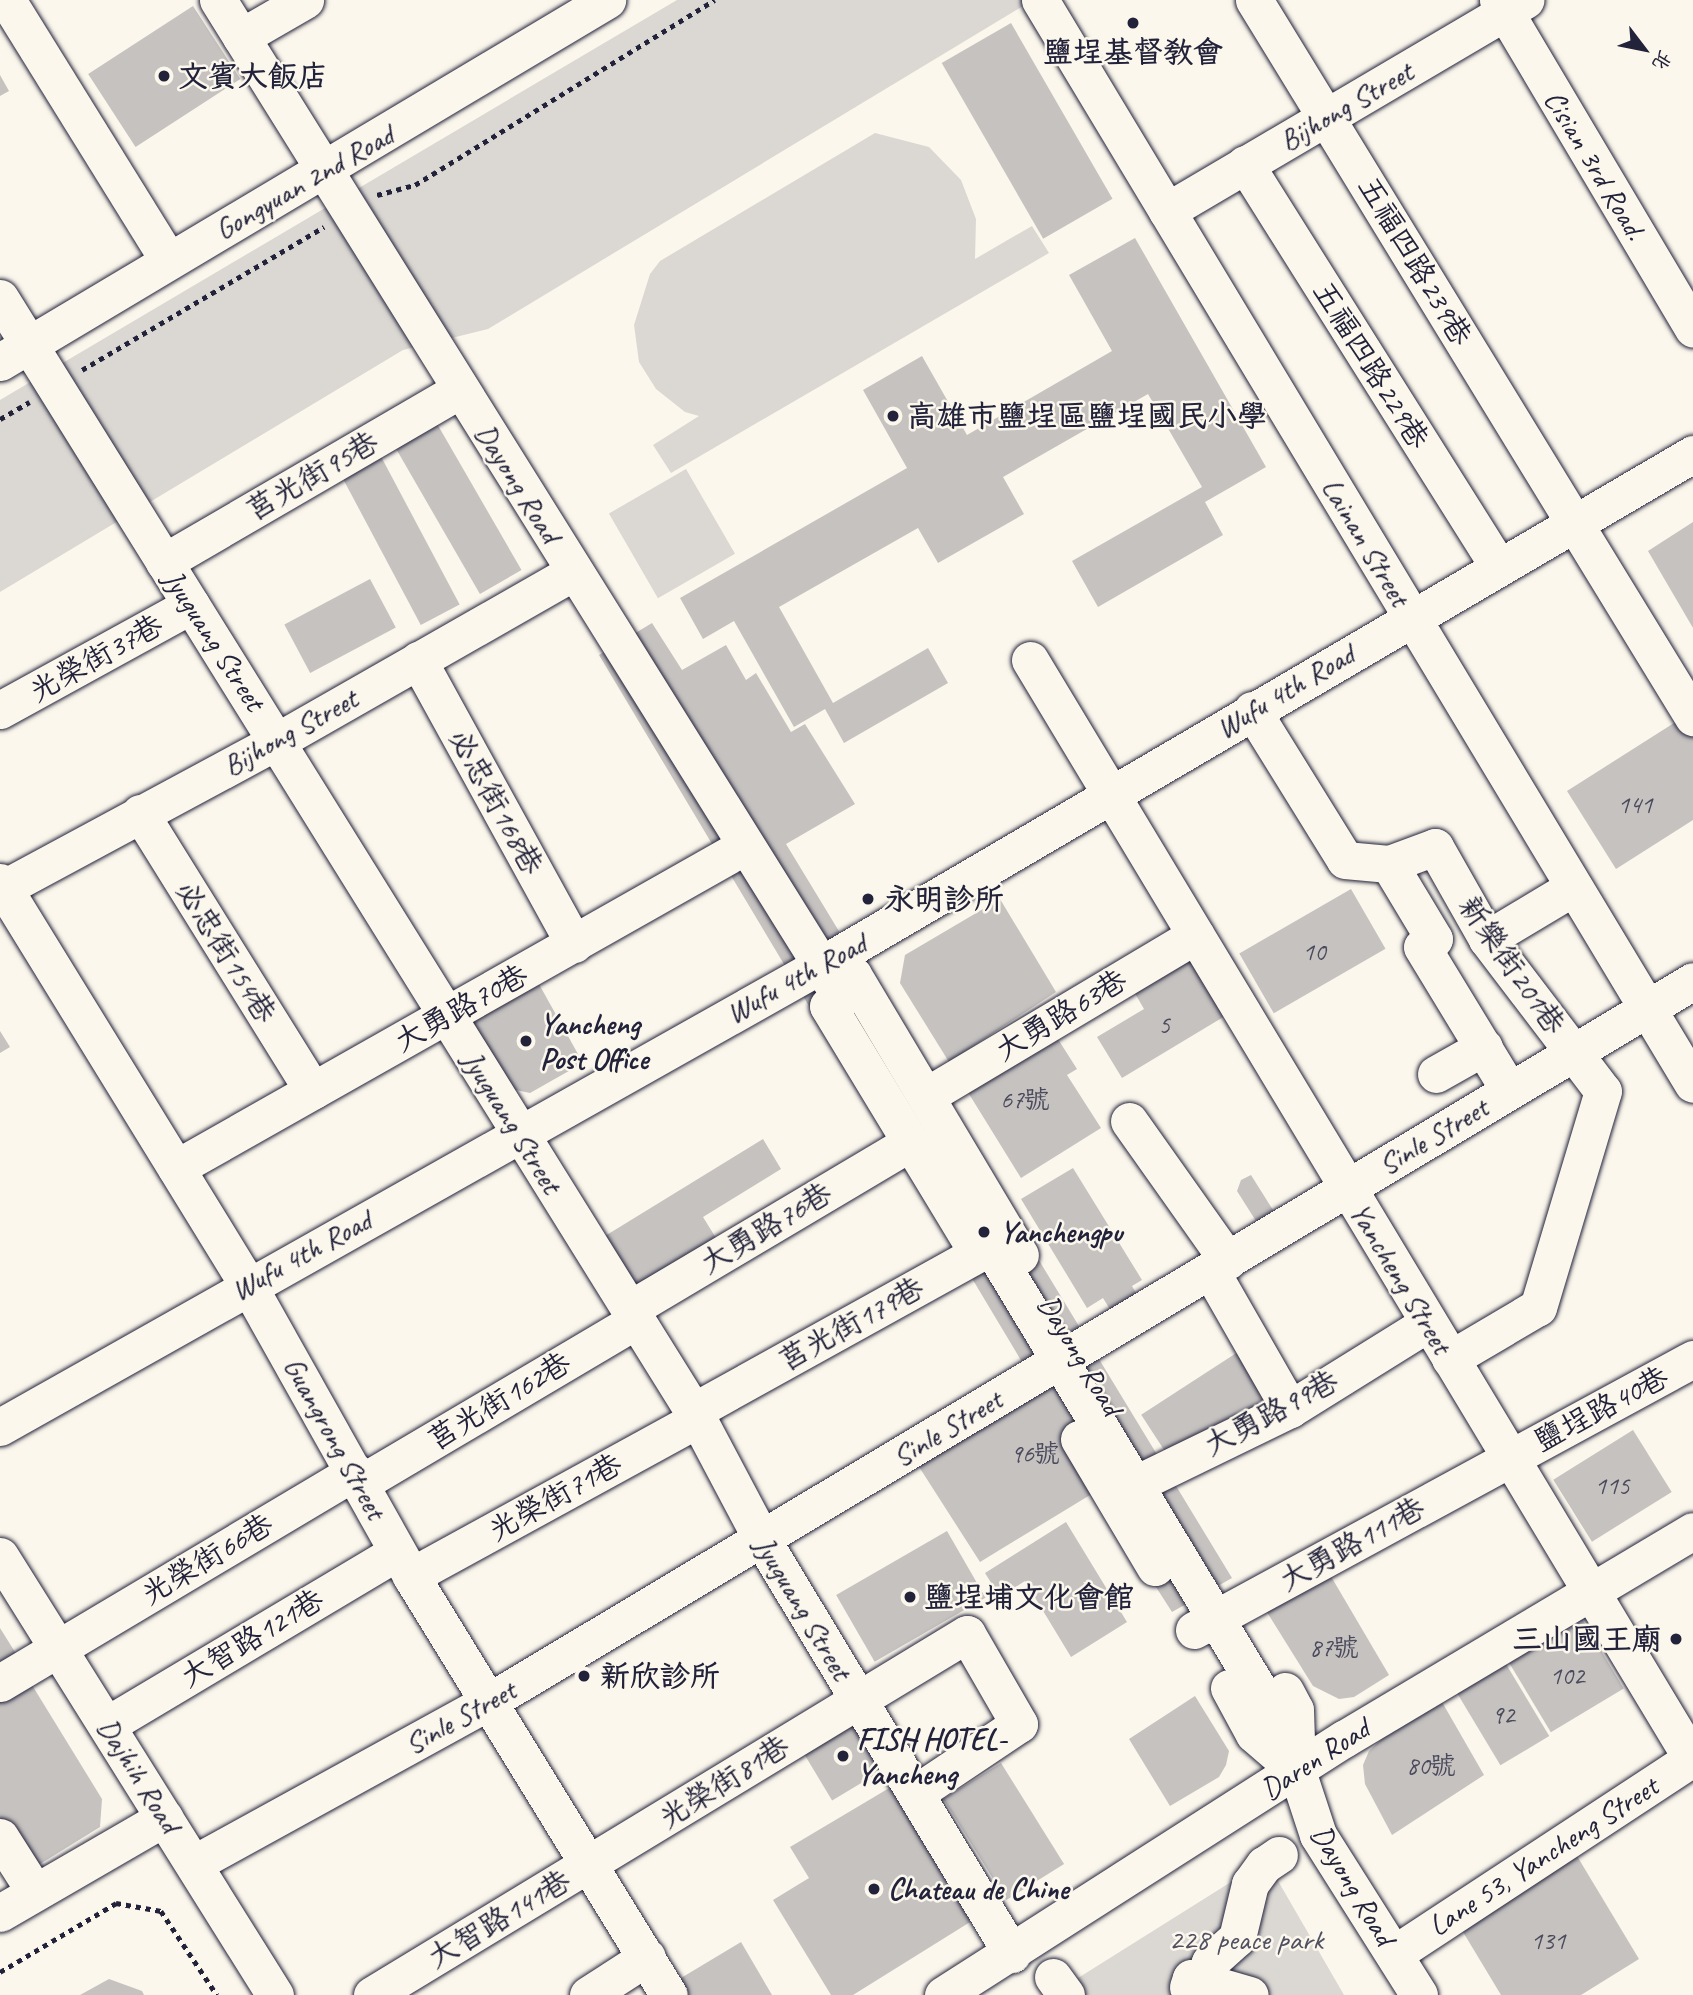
<!DOCTYPE html>
<meta charset="utf-8">
<style>
body{margin:0}
#map{position:relative;width:1693px;height:1995px;overflow:hidden;background:#fbf7ec;font-family:Caveat,"LXGW WenKai TC",sans-serif}
div>[style]{position:absolute}
[style*='--x']{left:calc(var(--x)*1px);top:calc(var(--y)*1px);width:calc(var(--w)*1px);rotate:calc(var(--a)*1deg)}
.green>*{inset:0;background:#dbd8d3;transform-origin:0 0}
.building>*{inset:0;background:#c6c2c0;transform-origin:0 0}
.path>*{height:4.5px;margin-top:-2.25px;transform-origin:0;background:repeating-linear-gradient(90deg,#22223b 0 5px,transparent 0 10px)}
.roads{filter:drop-shadow(0 0 2px #22223b) drop-shadow(0 0 2px #22223b)}
.minor>*{height:37px;margin:-18.5px;padding:0 18.5px;transform-origin:18.5px;border-radius:18.5px;background:#fbf7ec}
.dots>*{width:19px;height:19px;translate:-50% -50%;box-sizing:border-box;border:4px solid #fbf7ec;border-radius:50%}
span{translate:-50% -50%;white-space:nowrap;text-align:center;line-height:1.15;-webkit-text-stroke:5px #fbf7ec;paint-order:stroke}
.number-label{font-size:26px;color:#4b4a5c}
.number-label span{-webkit-text-stroke-width:0}
.poi-label{font-size:30px;color:#22223b;font-weight:700}
.left{translate:0 -50%;text-align:left}
.right{translate:-100% -50%;text-align:right}
.street-label{font-size:30px;color:#22223b}
.park-label{font-size:30px;color:#505061}
.north{position:absolute;left:1609px;top:14px;width:70px;height:70px;-webkit-text-stroke:5px #fbf7ec;paint-order:stroke;rotate:122deg;font-size:19px;font-weight:700;line-height:28px;text-align:center;color:#22223b}
.north::after{content:'';display:block;margin:auto;width:24px;height:32px;background:#22223b;clip-path:polygon(50% 0,100% 100%,50% 72%,0 100%)}
</style>
<div id="map">
<div class="green">
<div style="clip-path:polygon(677px 0,1033px 0,488px 329px,403px 350px,0 592px,0 400px)"></div>
<div style="clip-path:polygon(875px 133px,929px 147px,961px 180px,976px 219px,975px 259px,1032px 226px,1049px 253px,671px 473px,653px 445px,699px 416px,685px 412px,656px 389px,639px 362px,634px 325px,650px 274px,660px 261px)"></div>
<div style="left:686px;top:469px;width:98px;height:89px;rotate:60deg"></div>
<div style="clip-path:polygon(1266px 1860px,1344px 1995px,1051px 1995px)"></div>
</div>
<div class="building">
<div style="left:193px;top:6px;width:87px;height:125px;rotate:57deg"></div>
<div style="left:1011px;top:23px;width:203px;height:80px;rotate:60deg"></div>
<div style="clip-path:polygon(0 75px,9px 91px,0 96px)"></div>
<div style="clip-path:polygon(1135px 238px,1266px 467px,1205px 502px,1223px 535px,1098px 607px,1072px 561px,1202px 487px,1148px 394px,1003px 477px,1024px 514px,938px 563px,918px 528px,779px 607px,833px 703px,928px 648px,948px 683px,844px 743px,825px 709px,794px 727px,734px 621px,703px 639px,680px 598px,907px 468px,863px 390px,922px 356px,967px 435px,1112px 351px,1069px 275px)"></div>
<div style="left:432px;top:415px;width:179px;height:48px;rotate:60deg"></div>
<div style="left:377px;top:449px;width:176px;height:44px;rotate:62deg"></div>
<div style="clip-path:polygon(1693px 522px,1693px 628px,1648px 551px)"></div>
<div style="left:370px;top:579px;width:55px;height:97px;rotate:62deg"></div>
<div style="clip-path:polygon(652px 623px,682px 670px,726px 645px,746px 680px,756px 673px,791px 732px,805px 724px,855px 804px,786px 844px,1232px 1578px,1172px 1612px,1095px 1492px,980px 1562px,914px 1459px,1028px 1372px,599px 655px)"></div>
<div style="clip-path:polygon(1685px 716px,1693px 728px,1693px 820px,1616px 869px,1567px 791px)"></div>
<div style="left:1351px;top:889px;width:69px;height:129px;rotate:60deg"></div>
<div style="clip-path:polygon(1000px 899px,1056px 992px,949px 1062px,900px 983px,905px 955px)"></div>
<div style="clip-path:polygon(1194px 954px,1230px 1013px,1122px 1078px,1097px 1037px,1144px 1009px,1133px 990px)"></div>
<div style="clip-path:polygon(535px 977px,583px 1063px,530px 1093px,511px 1089px,468px 1020px)"></div>
<div style="clip-path:polygon(1049px 1025px,1077px 1069px,1067px 1075px,1101px 1128px,1021px 1178px,961px 1081px)"></div>
<div style="clip-path:polygon(0 1031px,10px 1047px,0 1053px)"></div>
<div style="clip-path:polygon(763px 1139px,781px 1169px,703px 1217px,716px 1238px,636px 1288px,605px 1236px)"></div>
<div style="clip-path:polygon(1073px 1168px,1142px 1280px,1132px 1286px,1140px 1300px,1114px 1316px,1103px 1298px,1087px 1308px,1021px 1199px)"></div>
<div style="clip-path:polygon(1251px 1175px,1278px 1218px,1261px 1229px,1237px 1191px,1241px 1180px)"></div>
<div style="left:1241px;top:1350px;width:54px;height:119px;rotate:57deg"></div>
<div style="left:1633px;top:1430px;width:73px;height:94px;rotate:58deg"></div>
<div style="clip-path:polygon(1066px 1522px,1127px 1622px,1071px 1657px,1025px 1581px,1000px 1597px,985px 1573px)"></div>
<div style="left:947px;top:1531px;width:77px;height:128px;rotate:60deg"></div>
<div style="clip-path:polygon(1329px 1573px,1389px 1675px,1354px 1697px,1339px 1699px,1313px 1686px,1265px 1609px)"></div>
<div style="left:1582px;top:1619px;width:81px;height:85px;rotate:59deg"></div>
<div style="clip-path:polygon(0 1628px,20px 1660px,0 1673px)"></div>
<div style="left:1506px;top:1664px;width:84px;height:57px;rotate:59deg"></div>
<div style="clip-path:polygon(24px 1672px,102px 1799px,100px 1827px,32px 1869px,0 1818px,0 1688px)"></div>
<div style="clip-path:polygon(1195px 1696px,1229px 1751px,1226px 1765px,1219px 1777px,1170px 1806px,1129px 1739px)"></div>
<div style="clip-path:polygon(1442px 1702px,1484px 1775px,1392px 1835px,1365px 1784px,1363px 1765px,1369px 1751px,1385px 1736px)"></div>
<div style="left:853px;top:1711px;width:66px;height:64px;rotate:59deg"></div>
<div style="left:1001px;top:1763px;width:119px;height:68px;rotate:58deg"></div>
<div style="clip-path:polygon(896px 1784px,975px 1919px,853px 1995px,831px 1995px,773px 1900px,809px 1878px,790px 1847px)"></div>
<div style="clip-path:polygon(1574px 1851px,1639px 1959px,1581px 1995px,1501px 1995px,1457px 1922px)"></div>
<div style="clip-path:polygon(741px 1942px,772px 1995px,685px 1995px,676px 1981px)"></div>
<div style="clip-path:polygon(109px 1979px,142px 1991px,144px 1995px,80px 1995px)"></div>
</div>
<div class="path">
<div style="--x:377;--y:195;--w:39;--a:-15"></div>
<div style="--x:415;--y:185;--w:352;--a:-31.7"></div>
<div style="--x:82;--y:370;--w:281;--a:-30.6"></div>
<div style="--x:0;--y:419;--w:34;--a:-30"></div>
<div style="--x:0;--y:1972;--w:135;--a:-30.7"></div>
<div style="--x:116;--y:1903;--w:46;--a:10.1"></div>
<div style="--x:161;--y:1911;--w:101;--a:56.3"></div>
</div>
<div class="roads">
<div class="minor">
<div style="--x:7;--y:0;--w:306;--a:58.2"></div>
<div style="--x:218;--y:0;--w:1138;--a:58"></div>
<div style="--x:821;--y:965;--w:39;--a:59"></div>
<div style="--x:841;--y:998;--w:15;--a:148"></div>
<div style="--x:828;--y:1006;--w:278;--a:58.8"></div>
<div style="--x:972;--y:1244;--w:15;--a:-28"></div>
<div style="--x:985;--y:1237;--w:564;--a:58.84"></div>
<div style="--x:1040;--y:0;--w:1265;--a:58.94"></div>
<div style="--x:1254;--y:0;--w:841;--a:58.52"></div>
<div style="--x:1498;--y:0;--w:382;--a:59.3"></div>
<div style="--x:241;--y:37;--w:74;--a:-30"></div>
<div style="--x:1245;--y:164;--w:474;--a:57.8"></div>
<div style="--x:1167;--y:211;--w:416;--a:-30.5"></div>
<div style="--x:0;--y:298;--w:1321;--a:58.09"></div>
<div style="--x:698;--y:1419;--w:135;--a:62.1"></div>
<div style="--x:761;--y:1538;--w:486;--a:58.9"></div>
<div style="--x:0;--y:362;--w:707;--a:-30.81"></div>
<div style="--x:164;--y:562;--w:342;--a:-30.2"></div>
<div style="--x:418;--y:660;--w:324;--a:61.2"></div>
<div style="--x:1030;--y:660;--w:1285;--a:58.94"></div>
<div style="--x:0;--y:710;--w:218;--a:-28.8"></div>
<div style="--x:1252;--y:710;--w:176;--a:58.2"></div>
<div style="--x:1345;--y:860;--w:44;--a:5.2"></div>
<div style="--x:1389;--y:864;--w:87;--a:59"></div>
<div style="--x:1434;--y:939;--w:14;--a:146"></div>
<div style="--x:1422;--y:947;--w:167;--a:58.7"></div>
<div style="--x:140;--y:813;--w:327;--a:58.1"></div>
<div style="--x:1389;--y:864;--w:49;--a:-20.3"></div>
<div style="--x:1435;--y:847;--w:106;--a:60.5"></div>
<div style="--x:1487;--y:939;--w:191;--a:52.7"></div>
<div style="--x:1603;--y:1091;--w:226;--a:106.7"></div>
<div style="--x:1538;--y:1307;--w:102;--a:149.4"></div>
<div style="--x:0;--y:882;--w:473;--a:58.4"></div>
<div style="--x:248;--y:1285;--w:334;--a:60.7"></div>
<div style="--x:411;--y:1576;--w:492;--a:58.4"></div>
<div style="--x:4;--y:888;--w:312;--a:-28.3"></div>
<div style="--x:279;--y:740;--w:339;--a:-29.7"></div>
<div style="--x:1487;--y:939;--w:101;--a:-30.9"></div>
<div style="--x:832;--y:969;--w:22;--a:16"></div>
<div style="--x:853;--y:975;--w:326;--a:59.2"></div>
<div style="--x:1436;--y:1074;--w:55;--a:-29.4"></div>
<div style="--x:926;--y:1096;--w:314;--a:-30.8"></div>
<div style="--x:1129;--y:1121;--w:171;--a:54.7"></div>
<div style="--x:176;--y:1168;--w:654;--a:-29.51"></div>
<div style="--x:1212;--y:1273;--w:157;--a:60.2"></div>
<div style="--x:630;--y:1309;--w:315;--a:-30.7"></div>
<div style="--x:694;--y:1411;--w:349;--a:-29"></div>
<div style="--x:0;--y:1427;--w:942;--a:-29.37"></div>
<div style="--x:821;--y:965;--w:1011;--a:-30.37"></div>
<div style="--x:1079;--y:1439;--w:149;--a:59.3"></div>
<div style="--x:361;--y:1483;--w:321;--a:-30.6"></div>
<div style="--x:1113;--y:1495;--w:197;--a:-25.9"></div>
<div style="--x:1290;--y:1409;--w:163;--a:-31.9"></div>
<div style="--x:0;--y:1556;--w:518;--a:57.94"></div>
<div style="--x:411;--y:1576;--w:327;--a:-28.7"></div>
<div style="--x:1194;--y:1630;--w:568;--a:-28.51"></div>
<div style="--x:0;--y:1683;--w:413;--a:-30.8"></div>
<div style="--x:1229;--y:1688;--w:52;--a:61.5"></div>
<div style="--x:1254;--y:1734;--w:57;--a:40.7"></div>
<div style="--x:1285;--y:1691;--w:21;--a:62"></div>
<div style="--x:1295;--y:1710;--w:61;--a:88.1"></div>
<div style="--x:1297;--y:1771;--w:67;--a:71.8"></div>
<div style="--x:1318;--y:1835;--w:189;--a:57.7"></div>
<div style="--x:107;--y:1725;--w:338;--a:-30.8"></div>
<div style="--x:0;--y:1837;--w:65;--a:57.5"></div>
<div style="--x:195;--y:1863;--w:334;--a:-28.8"></div>
<div style="--x:488;--y:1702;--w:1404;--a:-30.89"></div>
<div style="--x:0;--y:1913;--w:190;--a:-30.1"></div>
<div style="--x:1394;--y:1954;--w:355;--a:-33.3"></div>
<div style="--x:1053;--y:1977;--w:22;--a:54"></div>
<div style="--x:1203;--y:1981;--w:20;--a:-70"></div>
<div style="--x:1210;--y:1962;--w:36;--a:-42"></div>
<div style="--x:1237;--y:1938;--w:56;--a:-76.5"></div>
<div style="--x:1250;--y:1884;--w:24;--a:-54"></div>
<div style="--x:1264;--y:1865;--w:18;--a:-34"></div>
<div style="--x:1188;--y:1987;--w:9;--a:-72"></div>
<div style="--x:1191;--y:1978;--w:61;--a:16.1"></div>
<div style="--x:372;--y:1995;--w:696;--a:-31.25"></div>
<div style="--x:967;--y:1634;--w:104;--a:60"></div>
<div style="--x:1019;--y:1724;--w:124;--a:146.2"></div>
<div style="--x:588;--y:1995;--w:70;--a:-32.8"></div>
<div style="--x:943;--y:1995;--w:476;--a:-32.6"></div>
<div style="--x:1344;--y:1739;--w:406;--a:-30.8"></div>
</div>
</div>
<div class="dots">
<div style="left:1133px;top:23px;background:#22223b"></div>
<div style="left:164px;top:76px;background:#22223b"></div>
<div style="left:893px;top:416px;background:#22223b"></div>
<div style="left:868px;top:899px;background:#22223b"></div>
<div style="left:526px;top:1041px;background:#22223b"></div>
<div style="left:984px;top:1232px;background:#22223b"></div>
<div style="left:910px;top:1597px;background:#22223b"></div>
<div style="left:1676px;top:1639px;background:#22223b"></div>
<div style="left:584px;top:1676px;background:#22223b"></div>
<div style="left:843px;top:1756px;background:#22223b"></div>
<div style="left:874px;top:1889px;background:#22223b"></div>
</div>
<div class="number-label">
<span style="left:1635px;top:805px">141</span>
<span style="left:1314px;top:952px">10</span>
<span style="left:1164px;top:1025px">5</span>
<span style="left:1025px;top:1100px">67號</span>
<span style="left:1035px;top:1454px">96號</span>
<span style="left:1612px;top:1486px">115</span>
<span style="left:1334px;top:1648px">87號</span>
<span style="left:1567px;top:1676px">102</span>
<span style="left:1503px;top:1715px">92</span>
<span style="left:1431px;top:1766px">80號</span>
<span style="left:1548px;top:1941px">131</span>
</div>
<div class="poi-label">
<span style="left:1133px;top:52px">鹽埕基督教會</span>
<span class="left" style="left:178px;top:76px">文賓大飯店</span>
<span class="left" style="left:907px;top:416px">高雄市鹽埕區鹽埕國民小學</span>
<span class="left" style="left:884px;top:899px">永明診所</span>
<span class="left" style="left:540px;top:1041px">Yancheng<br>Post Office</span>
<span class="left" style="left:1000px;top:1232px">Yanchengpu</span>
<span class="left" style="left:924px;top:1597px">鹽埕埔文化會館</span>
<span class="right" style="left:1662px;top:1639px">三山國王廟</span>
<span class="left" style="left:600px;top:1676px">新欣診所</span>
<span class="left" style="left:857px;top:1756px">FISH HOTEL-<br>Yancheng</span>
<span class="left" style="left:888px;top:1889px">Chateau de Chine</span>
</div>
<div class="street-label">
<span style="left:1346px;top:106px;rotate:-30deg">Bijhong Street</span>
<span style="left:1595px;top:165px;rotate:59deg">Cisian 3rd Road.</span>
<span style="left:304px;top:182px;rotate:-30deg">Gongyuan 2nd Road</span>
<span style="left:1415px;top:261px;rotate:59deg">五福四路239巷</span>
<span style="left:1371px;top:365px;rotate:58deg">五福四路229巷</span>
<span style="left:312px;top:476px;rotate:-30deg">莒光街95巷</span>
<span style="left:518px;top:483px;rotate:58deg">Dayong Road</span>
<span style="left:1366px;top:542px;rotate:59deg">Lainan Street</span>
<span style="left:214px;top:640px;rotate:57deg">Jyuguang Street</span>
<span style="left:96px;top:658px;rotate:-29deg">光榮街37巷</span>
<span style="left:1285px;top:691px;rotate:-31deg">Wufu 4th Road</span>
<span style="left:290px;top:732px;rotate:-29deg">Bijhong Street</span>
<span style="left:496px;top:802px;rotate:61deg">必忠街168巷</span>
<span style="left:226px;top:952px;rotate:58deg">必忠街154巷</span>
<span style="left:1512px;top:965px;rotate:55deg">新樂街201巷</span>
<span style="left:796px;top:978px;rotate:-29deg">Wufu 4th Road</span>
<span style="left:461px;top:1008px;rotate:-29deg">大勇路70巷</span>
<span style="left:1061px;top:1015px;rotate:-31deg">大勇路63巷</span>
<span style="left:512px;top:1122px;rotate:58deg">Jyuguang Street</span>
<span style="left:1433px;top:1136px;rotate:-31deg">Sinle Street</span>
<span style="left:766px;top:1228px;rotate:-31deg">大勇路76巷</span>
<span style="left:301px;top:1255px;rotate:-29deg">Wufu 4th Road</span>
<span style="left:1401px;top:1278px;rotate:59deg">Yancheng Street</span>
<span style="left:851px;top:1324px;rotate:-29deg">莒光街179巷</span>
<span style="left:1080px;top:1355px;rotate:59deg">Dayong Road</span>
<span style="left:499px;top:1401px;rotate:-31deg">莒光街162巷</span>
<span style="left:1601px;top:1409px;rotate:-28deg">鹽埕路40巷</span>
<span style="left:1271px;top:1413px;rotate:-28deg">大勇路99巷</span>
<span style="left:947px;top:1428px;rotate:-31deg">Sinle Street</span>
<span style="left:335px;top:1438px;rotate:61deg">Guangrong Street</span>
<span style="left:555px;top:1497px;rotate:-29deg">光榮街71巷</span>
<span style="left:1352px;top:1544px;rotate:-29deg">大勇路111巷</span>
<span style="left:207px;top:1559px;rotate:-31deg">光榮街66巷</span>
<span style="left:803px;top:1608px;rotate:59deg">Jyuguang Street</span>
<span style="left:252px;top:1638px;rotate:-31deg">大智路121巷</span>
<span style="left:460px;top:1717px;rotate:-29deg">Sinle Street</span>
<span style="left:1315px;top:1759px;rotate:-33deg">Daren Road</span>
<span style="left:139px;top:1775px;rotate:58deg">Dajhih Road</span>
<span style="left:724px;top:1782px;rotate:-32deg">光榮街81巷</span>
<span style="left:1543px;top:1856px;rotate:-33deg">Lane 53, Yancheng Street</span>
<span style="left:1353px;top:1885px;rotate:59deg">Dayong Road</span>
<span style="left:499px;top:1919px;rotate:-31deg">大智路141巷</span>
</div>
<div class="park-label">
<span style="left:1246px;top:1939px">228 peace park</span>
</div>
<div class="north">北</div>
</div>
